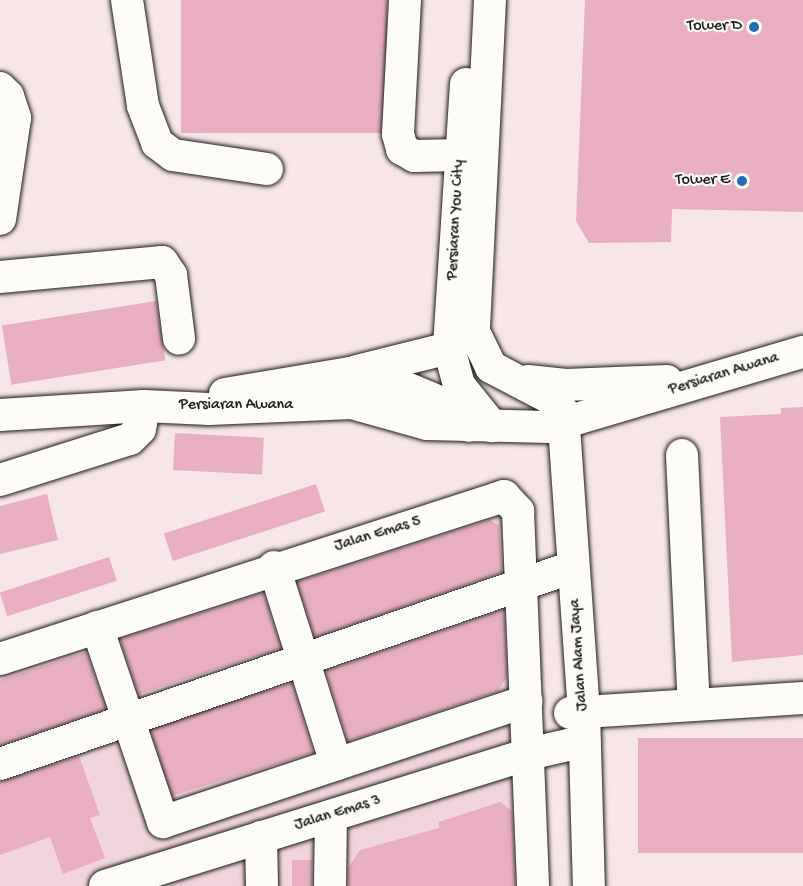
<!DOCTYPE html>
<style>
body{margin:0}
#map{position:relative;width:803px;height:886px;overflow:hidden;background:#f7e5e7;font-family:"Gochi Hand",sans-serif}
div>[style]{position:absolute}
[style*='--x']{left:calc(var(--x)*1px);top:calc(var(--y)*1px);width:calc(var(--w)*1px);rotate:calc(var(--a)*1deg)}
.built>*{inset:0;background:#f2d5dc}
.building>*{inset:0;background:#e8afc2;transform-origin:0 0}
.roads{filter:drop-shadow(0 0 2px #1c1c1c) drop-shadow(0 0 2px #1c1c1c)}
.minor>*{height:32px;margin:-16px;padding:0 16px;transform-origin:16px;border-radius:16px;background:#fdfcf7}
.dots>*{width:16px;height:16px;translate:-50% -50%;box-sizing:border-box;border:3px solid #fdfcf7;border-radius:50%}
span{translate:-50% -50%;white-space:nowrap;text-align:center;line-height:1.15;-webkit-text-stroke:4.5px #fdfcf7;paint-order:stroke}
.poi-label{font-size:16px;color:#1c1c1c}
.right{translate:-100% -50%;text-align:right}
.street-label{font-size:16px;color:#1c1c1c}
</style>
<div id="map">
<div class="built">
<div style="clip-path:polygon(504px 505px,539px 695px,549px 886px,0 886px,0 670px)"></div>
</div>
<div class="building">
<div style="left:181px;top:0;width:206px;height:133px"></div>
<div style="clip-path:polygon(585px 0,803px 0,803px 212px,672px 209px,671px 242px,589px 243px,576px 221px)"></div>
<div style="left:156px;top:301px;width:60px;height:156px;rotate:81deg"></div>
<div style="clip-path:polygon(803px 407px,803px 655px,732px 662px,720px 417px,781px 414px,781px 408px)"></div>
<div style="left:175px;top:433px;width:89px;height:37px;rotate:3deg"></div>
<div style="left:316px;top:484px;width:29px;height:160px;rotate:72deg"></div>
<div style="clip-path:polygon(47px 494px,58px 540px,0 554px,0 506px)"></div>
<div style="clip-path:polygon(490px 520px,499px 526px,502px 572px,315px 637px,297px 582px)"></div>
<div style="left:109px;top:557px;width:25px;height:115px;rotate:72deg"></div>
<div style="left:263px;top:593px;width:58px;height:150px;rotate:72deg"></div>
<div style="clip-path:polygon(504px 610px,507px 677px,498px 691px,348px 741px,326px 671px)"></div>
<div style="clip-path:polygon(86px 652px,106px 709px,0 745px,0 680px)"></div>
<div style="left:292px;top:683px;width:73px;height:149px;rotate:73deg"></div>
<div style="left:803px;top:738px;width:115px;height:165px;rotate:90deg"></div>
<div style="clip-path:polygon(79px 756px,100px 815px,90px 818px,105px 858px,63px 874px,50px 837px,0 855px,0 782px)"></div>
<div style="clip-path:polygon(500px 802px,512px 811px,515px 886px,348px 886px,348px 868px,360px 850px,439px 828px,439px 822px)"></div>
<div style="left:292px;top:860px;width:20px;height:26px"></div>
</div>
<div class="roads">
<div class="minor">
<div style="--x:127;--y:0;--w:107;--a:81.4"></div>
<div style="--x:143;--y:106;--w:40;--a:69"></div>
<div style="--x:157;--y:143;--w:20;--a:37"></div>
<div style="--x:173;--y:155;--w:95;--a:8.5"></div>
<div style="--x:405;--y:0;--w:134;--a:93"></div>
<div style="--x:398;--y:134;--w:16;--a:75"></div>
<div style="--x:402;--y:149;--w:14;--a:30"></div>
<div style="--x:414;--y:156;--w:46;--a:-1.2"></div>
<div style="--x:490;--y:0;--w:332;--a:92.8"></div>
<div style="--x:474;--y:332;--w:39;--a:64"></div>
<div style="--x:491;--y:367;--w:69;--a:27.7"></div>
<div style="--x:552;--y:399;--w:17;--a:50"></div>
<div style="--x:563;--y:412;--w:300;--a:86"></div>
<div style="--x:584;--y:711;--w:175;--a:88.4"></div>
<div style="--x:466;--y:84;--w:265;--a:93.7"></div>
<div style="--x:449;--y:348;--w:38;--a:75"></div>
<div style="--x:459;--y:385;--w:53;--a:51.2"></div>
<div style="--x:0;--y:88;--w:11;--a:45"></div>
<div style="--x:8;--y:96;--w:23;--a:72"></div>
<div style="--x:15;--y:118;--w:102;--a:98.4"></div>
<div style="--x:0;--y:277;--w:163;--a:-5.3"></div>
<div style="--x:162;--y:262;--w:16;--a:55"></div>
<div style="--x:171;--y:275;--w:64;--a:82.8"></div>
<div style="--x:357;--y:371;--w:95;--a:-14"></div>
<div style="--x:528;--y:381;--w:38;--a:6"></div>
<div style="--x:566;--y:385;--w:101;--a:-2.3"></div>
<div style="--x:225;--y:394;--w:128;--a:-9.5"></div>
<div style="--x:351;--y:373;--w:47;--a:13.4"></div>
<div style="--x:397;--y:384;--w:56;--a:22.9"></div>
<div style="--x:449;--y:406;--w:28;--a:45"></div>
<div style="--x:0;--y:415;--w:144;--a:-3.6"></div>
<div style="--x:144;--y:406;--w:65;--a:2.6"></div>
<div style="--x:209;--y:409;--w:143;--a:-2.4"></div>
<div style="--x:352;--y:403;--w:78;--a:15.6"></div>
<div style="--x:427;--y:424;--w:122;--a:1.4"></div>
<div style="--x:549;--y:427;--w:265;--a:-16.5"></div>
<div style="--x:682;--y:455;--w:250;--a:87.3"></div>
<div style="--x:0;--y:480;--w:136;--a:-17.5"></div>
<div style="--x:130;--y:439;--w:14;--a:-45"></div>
<div style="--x:140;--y:429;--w:23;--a:-80"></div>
<div style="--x:274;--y:567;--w:207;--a:72.5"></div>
<div style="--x:97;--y:627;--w:206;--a:71.3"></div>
<div style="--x:163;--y:822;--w:383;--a:-18.4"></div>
<div style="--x:0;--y:659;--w:530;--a:-17.92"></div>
<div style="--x:504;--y:496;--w:21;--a:47"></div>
<div style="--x:518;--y:511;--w:375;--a:87.7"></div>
<div style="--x:570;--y:713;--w:233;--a:-3.7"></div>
<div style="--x:0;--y:764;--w:596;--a:-18.98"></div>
<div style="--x:261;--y:837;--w:49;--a:88.8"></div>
<div style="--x:105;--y:886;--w:443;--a:-17.3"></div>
<div style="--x:528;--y:754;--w:58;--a:-12.8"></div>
<div style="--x:330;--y:886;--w:70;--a:-89.2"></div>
</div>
</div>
<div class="dots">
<div style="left:754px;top:27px;background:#1f6fb2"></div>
<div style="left:742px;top:181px;background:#1f6fb2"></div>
</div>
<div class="poi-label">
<span class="right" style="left:742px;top:27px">Tower D</span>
<span class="right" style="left:730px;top:181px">Tower E</span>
</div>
<div class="street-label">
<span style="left:457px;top:220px;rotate:-87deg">Persiaran You City</span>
<span style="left:724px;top:375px;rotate:-17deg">Persiaran Awana</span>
<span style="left:236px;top:406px">Persiaran Awana</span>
<span style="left:378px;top:535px;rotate:-17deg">Jalan Emas 5</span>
<span style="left:580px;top:655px;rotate:-94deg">Jalan Alam Jaya</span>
<span style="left:338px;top:814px;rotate:-17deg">Jalan Emas 3</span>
</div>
</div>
